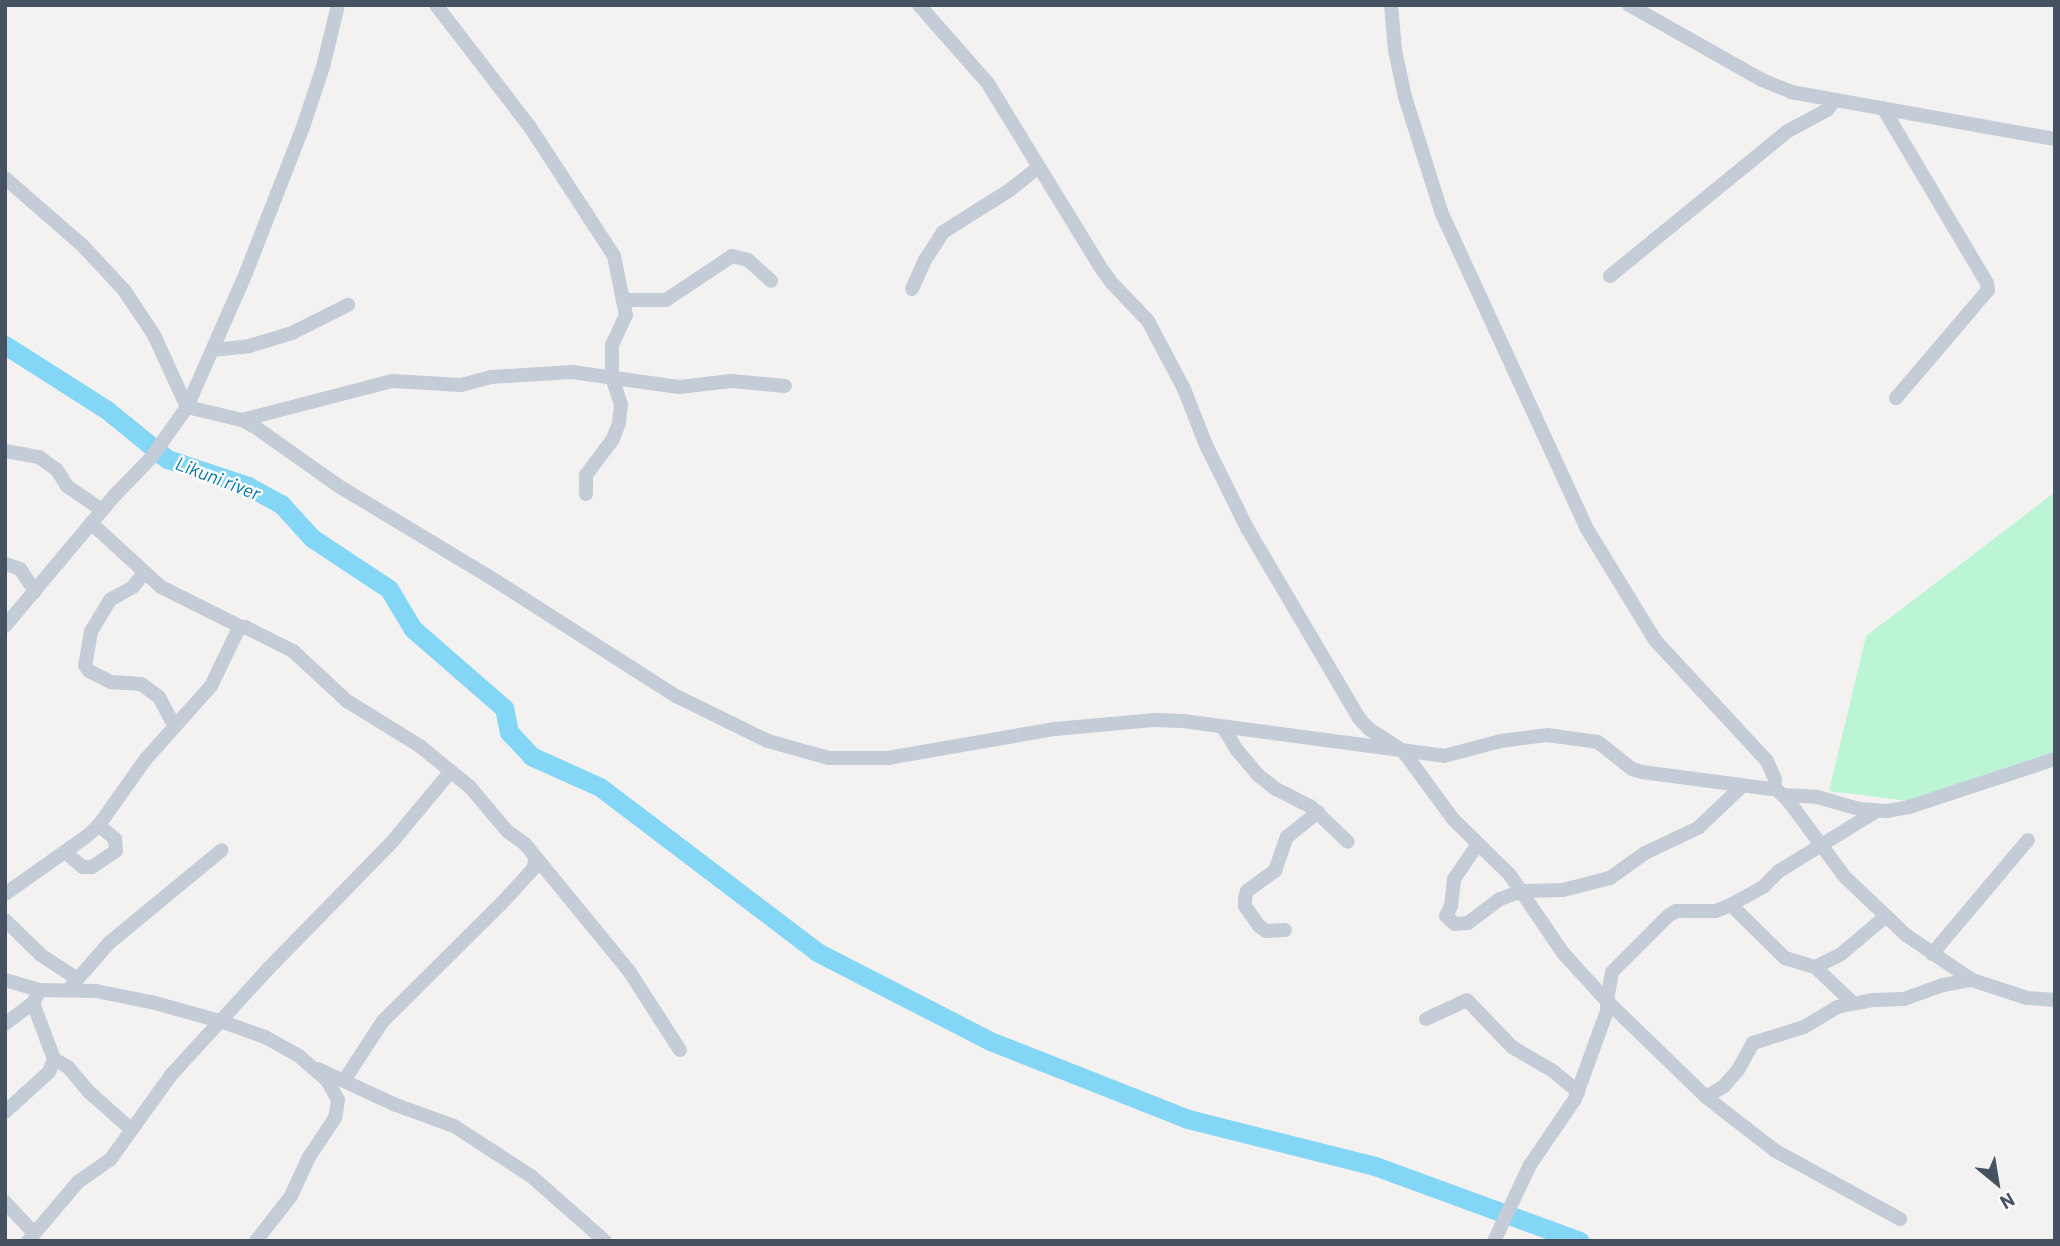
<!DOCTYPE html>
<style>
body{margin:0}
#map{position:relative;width:2060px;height:1246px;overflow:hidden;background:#f4f1f1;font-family:Barlow,sans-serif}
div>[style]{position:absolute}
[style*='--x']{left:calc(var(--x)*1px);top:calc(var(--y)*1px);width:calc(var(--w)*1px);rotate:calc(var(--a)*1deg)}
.green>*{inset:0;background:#bcf5d6}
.river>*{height:19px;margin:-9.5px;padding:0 9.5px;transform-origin:9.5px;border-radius:9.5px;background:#84d6f7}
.minor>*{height:14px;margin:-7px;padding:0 7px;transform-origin:7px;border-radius:7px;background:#c4ccd7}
span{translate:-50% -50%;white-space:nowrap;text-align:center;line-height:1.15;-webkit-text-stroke:5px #fff;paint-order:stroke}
.water-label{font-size:19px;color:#0279aa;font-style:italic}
.frame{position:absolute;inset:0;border:7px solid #465261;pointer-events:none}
.north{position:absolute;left:1962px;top:1148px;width:70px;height:70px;-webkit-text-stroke:5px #fff;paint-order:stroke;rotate:150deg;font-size:19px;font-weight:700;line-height:28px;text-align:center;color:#465261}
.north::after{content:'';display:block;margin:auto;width:24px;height:32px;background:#465261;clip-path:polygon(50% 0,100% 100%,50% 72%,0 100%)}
</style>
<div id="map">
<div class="green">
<div style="clip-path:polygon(2054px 493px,2055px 753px,1909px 801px,1829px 791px,1866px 636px)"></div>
</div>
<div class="river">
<div style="--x:5;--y:345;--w:121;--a:32.5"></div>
<div style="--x:107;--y:410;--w:77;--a:39.2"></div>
<div style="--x:167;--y:459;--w:85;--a:18.4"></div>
<div style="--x:248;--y:486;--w:38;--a:29"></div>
<div style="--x:281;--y:504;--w:46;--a:47.6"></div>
<div style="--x:312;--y:538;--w:92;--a:33.5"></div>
<div style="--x:389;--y:589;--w:47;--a:59"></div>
<div style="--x:413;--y:629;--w:121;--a:41"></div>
<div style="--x:504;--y:708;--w:25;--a:78"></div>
<div style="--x:509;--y:732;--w:33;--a:47"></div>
<div style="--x:531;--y:756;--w:76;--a:24.2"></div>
<div style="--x:600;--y:787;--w:273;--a:37.2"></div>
<div style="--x:817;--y:952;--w:195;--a:27.2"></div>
<div style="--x:990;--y:1041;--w:213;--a:21.5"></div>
<div style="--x:1188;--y:1119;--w:193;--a:14.1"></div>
<div style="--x:1375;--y:1166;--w:218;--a:20.1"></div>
</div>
<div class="minor">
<div style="--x:436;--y:5;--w:154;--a:52.4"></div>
<div style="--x:530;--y:127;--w:154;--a:56.9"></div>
<div style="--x:614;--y:256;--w:60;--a:78.5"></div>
<div style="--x:626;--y:315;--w:33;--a:115"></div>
<div style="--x:612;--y:345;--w:32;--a:90"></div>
<div style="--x:612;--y:377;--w:28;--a:72"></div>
<div style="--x:621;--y:404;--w:19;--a:96"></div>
<div style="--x:619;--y:423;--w:17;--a:111"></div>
<div style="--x:613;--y:439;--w:45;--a:126.9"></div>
<div style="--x:586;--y:475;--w:19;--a:90"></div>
<div style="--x:919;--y:5;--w:103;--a:48.6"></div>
<div style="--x:987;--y:82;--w:215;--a:58.5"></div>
<div style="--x:1099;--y:265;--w:21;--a:55"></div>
<div style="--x:1111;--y:282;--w:54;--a:46.5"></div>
<div style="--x:1148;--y:321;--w:77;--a:62.1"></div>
<div style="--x:1184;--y:389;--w:60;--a:68.6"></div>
<div style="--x:1206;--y:445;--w:93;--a:63.7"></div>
<div style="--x:1247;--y:528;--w:221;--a:59.5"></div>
<div style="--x:1359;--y:718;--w:15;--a:48"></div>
<div style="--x:1369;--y:729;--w:40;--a:32.9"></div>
<div style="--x:1403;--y:751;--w:84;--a:53.7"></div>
<div style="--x:1453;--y:819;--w:80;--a:44.5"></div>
<div style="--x:1510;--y:875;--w:94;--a:55.8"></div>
<div style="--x:1563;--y:953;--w:65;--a:47.5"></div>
<div style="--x:1607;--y:1001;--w:10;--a:90"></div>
<div style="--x:1607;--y:1011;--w:94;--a:110"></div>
<div style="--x:1575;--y:1099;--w:80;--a:124.3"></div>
<div style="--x:1530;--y:1165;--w:84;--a:115.3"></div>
<div style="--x:1629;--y:5;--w:153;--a:29.4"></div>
<div style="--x:1762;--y:80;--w:31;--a:22"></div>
<div style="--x:1791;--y:92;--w:268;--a:10.1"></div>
<div style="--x:1883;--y:108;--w:204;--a:59.3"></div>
<div style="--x:1987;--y:283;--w:7;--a:82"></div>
<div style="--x:1988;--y:290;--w:142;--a:130.4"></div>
<div style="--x:5;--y:178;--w:102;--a:41"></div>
<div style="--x:82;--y:245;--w:62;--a:47"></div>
<div style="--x:124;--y:290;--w:54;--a:56.3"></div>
<div style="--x:154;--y:335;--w:79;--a:65.4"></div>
<div style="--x:187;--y:407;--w:57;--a:13.3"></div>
<div style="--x:242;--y:420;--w:18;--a:29"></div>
<div style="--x:258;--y:429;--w:97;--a:35.3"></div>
<div style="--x:337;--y:485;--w:186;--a:31.1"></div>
<div style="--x:496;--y:581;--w:214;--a:32.6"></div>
<div style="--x:676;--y:696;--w:102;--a:26.1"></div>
<div style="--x:768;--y:741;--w:63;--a:15.6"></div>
<div style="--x:829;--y:758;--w:59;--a:0"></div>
<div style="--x:888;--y:758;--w:169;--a:-9.9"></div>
<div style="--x:1055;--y:729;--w:98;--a:-5.2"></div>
<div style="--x:1153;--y:720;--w:30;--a:2"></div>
<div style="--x:1183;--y:721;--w:263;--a:7.6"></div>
<div style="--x:1444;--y:756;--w:59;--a:-14.7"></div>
<div style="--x:1501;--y:741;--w:46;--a:-7.4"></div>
<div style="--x:1547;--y:735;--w:51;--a:7.8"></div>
<div style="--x:1598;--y:742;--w:43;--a:38.5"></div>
<div style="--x:1632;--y:769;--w:10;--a:17"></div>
<div style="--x:1642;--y:772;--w:130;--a:7.5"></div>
<div style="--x:1771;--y:789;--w:4;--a:-34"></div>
<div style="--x:1774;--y:787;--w:8;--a:-83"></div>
<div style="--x:1775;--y:779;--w:20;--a:-114"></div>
<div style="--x:1767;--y:761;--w:165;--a:-132.8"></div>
<div style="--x:1655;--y:640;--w:130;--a:-121.5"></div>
<div style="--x:1587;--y:529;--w:350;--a:-114.7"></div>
<div style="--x:1441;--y:211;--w:120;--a:-107.5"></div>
<div style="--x:1405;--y:97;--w:48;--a:-102"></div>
<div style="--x:1395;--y:50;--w:45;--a:-95.1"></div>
<div style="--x:1610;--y:276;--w:230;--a:-39.2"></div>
<div style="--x:1788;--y:131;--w:44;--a:-28.3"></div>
<div style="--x:1827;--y:110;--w:13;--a:-51"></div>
<div style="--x:912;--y:289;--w:32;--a:-66"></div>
<div style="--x:925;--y:260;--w:33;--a:-57"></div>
<div style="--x:943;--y:232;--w:79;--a:-32.1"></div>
<div style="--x:1010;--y:190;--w:36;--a:-39"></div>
<div style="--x:623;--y:300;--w:43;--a:0"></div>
<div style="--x:666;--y:300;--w:79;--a:-33.7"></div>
<div style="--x:732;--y:256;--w:16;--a:14"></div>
<div style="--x:748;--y:260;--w:31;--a:42"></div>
<div style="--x:213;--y:350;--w:36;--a:-6"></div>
<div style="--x:249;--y:346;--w:45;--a:-16.8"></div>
<div style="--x:292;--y:333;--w:63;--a:-26.6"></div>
<div style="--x:242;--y:420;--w:155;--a:-14.6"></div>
<div style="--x:392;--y:381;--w:69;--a:3.3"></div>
<div style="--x:461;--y:385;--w:30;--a:-15"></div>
<div style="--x:490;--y:377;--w:82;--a:-3.5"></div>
<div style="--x:572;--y:372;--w:108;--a:8"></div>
<div style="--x:679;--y:387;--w:52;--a:-6.6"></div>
<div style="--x:731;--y:381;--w:54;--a:5.3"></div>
<div style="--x:5;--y:451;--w:35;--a:10"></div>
<div style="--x:39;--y:457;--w:22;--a:36"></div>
<div style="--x:57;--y:470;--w:19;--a:58"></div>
<div style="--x:67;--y:486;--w:42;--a:34.4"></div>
<div style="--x:91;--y:523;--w:95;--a:42.4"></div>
<div style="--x:161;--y:587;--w:89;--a:26.6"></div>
<div style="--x:5;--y:564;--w:16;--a:18"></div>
<div style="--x:20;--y:569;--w:27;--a:56"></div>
<div style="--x:143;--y:574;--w:16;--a:128"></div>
<div style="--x:133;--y:587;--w:26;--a:151"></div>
<div style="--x:110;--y:600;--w:37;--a:121"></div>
<div style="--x:91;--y:632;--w:34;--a:100"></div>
<div style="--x:85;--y:665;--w:7;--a:56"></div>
<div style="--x:89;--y:671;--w:25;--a:27"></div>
<div style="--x:111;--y:682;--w:30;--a:4"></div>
<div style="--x:141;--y:684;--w:22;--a:36"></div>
<div style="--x:159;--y:697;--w:32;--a:62"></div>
<div style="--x:5;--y:626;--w:171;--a:-50"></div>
<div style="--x:115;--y:495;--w:52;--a:-45.8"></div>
<div style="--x:151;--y:458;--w:62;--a:-54.8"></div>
<div style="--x:187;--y:407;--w:146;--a:-66.2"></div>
<div style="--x:246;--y:273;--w:160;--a:-68.7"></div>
<div style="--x:304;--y:124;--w:60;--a:-71.6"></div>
<div style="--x:323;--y:67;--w:64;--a:-76.4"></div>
<div style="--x:1223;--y:727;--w:27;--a:59"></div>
<div style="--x:1237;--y:750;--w:33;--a:50"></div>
<div style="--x:1258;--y:775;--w:23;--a:38"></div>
<div style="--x:1276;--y:789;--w:38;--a:27"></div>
<div style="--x:1310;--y:806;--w:52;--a:43.5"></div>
<div style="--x:1774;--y:787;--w:18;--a:43"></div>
<div style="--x:1787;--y:799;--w:97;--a:53.4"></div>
<div style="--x:1845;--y:877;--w:84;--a:43.6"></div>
<div style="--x:1906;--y:935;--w:80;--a:34.3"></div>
<div style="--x:1972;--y:980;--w:58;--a:18.1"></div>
<div style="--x:2027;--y:998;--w:28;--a:4"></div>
<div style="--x:1783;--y:795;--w:34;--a:3"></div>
<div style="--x:1817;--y:797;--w:44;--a:15.9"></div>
<div style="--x:1859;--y:809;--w:28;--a:4"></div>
<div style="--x:1887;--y:811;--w:22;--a:-10"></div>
<div style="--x:1909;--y:807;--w:154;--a:-18.2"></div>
<div style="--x:1875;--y:812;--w:113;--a:148.4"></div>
<div style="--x:1779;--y:871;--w:23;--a:135"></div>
<div style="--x:1763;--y:887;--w:37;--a:151"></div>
<div style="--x:1731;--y:905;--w:17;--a:159"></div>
<div style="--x:1715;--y:911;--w:39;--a:180"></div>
<div style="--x:1676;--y:911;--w:9;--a:148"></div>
<div style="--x:1668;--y:916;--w:79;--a:135"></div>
<div style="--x:1612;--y:972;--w:29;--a:100"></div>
<div style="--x:1607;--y:1001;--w:138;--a:44.1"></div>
<div style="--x:1706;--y:1097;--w:86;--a:37.9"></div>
<div style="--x:1774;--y:1150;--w:144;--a:28.7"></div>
<div style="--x:1478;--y:844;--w:42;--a:124.4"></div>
<div style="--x:1454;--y:879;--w:27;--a:96"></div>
<div style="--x:1451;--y:906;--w:11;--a:117"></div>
<div style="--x:1446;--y:916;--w:12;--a:42"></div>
<div style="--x:1455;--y:924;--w:13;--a:-4"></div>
<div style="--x:1468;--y:923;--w:40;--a:-37"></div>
<div style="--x:1500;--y:899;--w:23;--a:-20"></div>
<div style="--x:1522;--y:891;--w:41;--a:-1.4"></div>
<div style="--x:1563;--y:890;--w:49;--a:-14.3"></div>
<div style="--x:1610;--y:878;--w:43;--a:-35.5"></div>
<div style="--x:1645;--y:853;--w:59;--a:-25.3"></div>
<div style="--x:1698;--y:828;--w:59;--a:-43.6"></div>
<div style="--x:65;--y:852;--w:23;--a:40"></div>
<div style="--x:83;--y:867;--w:9;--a:0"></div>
<div style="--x:92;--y:867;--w:29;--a:-34"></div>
<div style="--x:116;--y:851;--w:12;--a:-95"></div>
<div style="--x:115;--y:839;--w:21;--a:-139"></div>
<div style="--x:5;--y:894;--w:100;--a:-35.3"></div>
<div style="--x:87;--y:836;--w:16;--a:-43"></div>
<div style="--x:99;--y:825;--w:80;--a:-54.7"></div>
<div style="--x:145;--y:760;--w:99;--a:-48.3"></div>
<div style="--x:211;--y:686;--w:62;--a:-64.3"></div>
<div style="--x:238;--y:630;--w:8;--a:-23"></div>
<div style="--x:245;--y:627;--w:54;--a:26.6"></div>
<div style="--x:293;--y:651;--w:74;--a:42.8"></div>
<div style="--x:347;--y:701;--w:86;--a:31.7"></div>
<div style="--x:420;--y:746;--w:65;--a:39.4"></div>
<div style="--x:470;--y:787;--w:57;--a:49.9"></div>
<div style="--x:507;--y:831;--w:22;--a:36"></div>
<div style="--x:525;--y:844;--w:164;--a:50.7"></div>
<div style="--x:629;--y:971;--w:94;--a:57.2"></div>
<div style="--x:1731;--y:905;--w:76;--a:44.5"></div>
<div style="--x:1785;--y:958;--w:31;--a:17"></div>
<div style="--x:1815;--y:967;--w:52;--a:43.5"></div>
<div style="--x:5;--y:920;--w:50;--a:44.2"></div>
<div style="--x:41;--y:955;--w:42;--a:33.3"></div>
<div style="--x:1285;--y:930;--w:19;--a:177"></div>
<div style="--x:1266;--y:931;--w:9;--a:-144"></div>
<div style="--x:1259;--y:926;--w:24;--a:-125"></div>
<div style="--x:1245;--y:906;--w:8;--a:-90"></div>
<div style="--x:1245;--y:898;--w:7;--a:-74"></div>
<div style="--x:1247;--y:891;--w:34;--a:-36"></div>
<div style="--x:1275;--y:871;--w:36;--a:-71"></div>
<div style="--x:1287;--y:837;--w:40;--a:-39"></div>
<div style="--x:1932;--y:954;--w:149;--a:-49.9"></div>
<div style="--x:1815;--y:967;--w:28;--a:-26"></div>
<div style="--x:1840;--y:955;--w:59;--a:-40.2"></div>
<div style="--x:5;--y:980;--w:36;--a:16"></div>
<div style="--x:40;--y:990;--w:56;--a:1"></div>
<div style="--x:96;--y:991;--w:60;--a:11.5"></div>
<div style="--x:155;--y:1003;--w:71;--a:15.6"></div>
<div style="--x:223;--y:1022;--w:45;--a:19.7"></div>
<div style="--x:265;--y:1037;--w:39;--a:29"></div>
<div style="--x:299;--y:1056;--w:37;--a:41"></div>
<div style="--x:327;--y:1080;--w:23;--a:61"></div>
<div style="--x:338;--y:1100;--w:18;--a:99"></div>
<div style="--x:335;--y:1118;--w:47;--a:123.7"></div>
<div style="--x:309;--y:1157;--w:43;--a:114.8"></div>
<div style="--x:291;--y:1196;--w:57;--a:127.9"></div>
<div style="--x:68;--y:990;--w:62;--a:-48.9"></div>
<div style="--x:109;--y:943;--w:146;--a:-39.5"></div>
<div style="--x:1426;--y:1019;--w:45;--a:-24.9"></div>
<div style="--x:1467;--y:1000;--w:65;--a:46.2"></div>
<div style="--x:1512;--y:1047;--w:48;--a:30.3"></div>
<div style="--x:1553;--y:1071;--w:33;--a:40"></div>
<div style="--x:5;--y:1024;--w:35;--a:-37"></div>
<div style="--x:33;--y:1003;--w:9;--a:-63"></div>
<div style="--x:54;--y:1059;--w:16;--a:30"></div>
<div style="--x:68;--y:1067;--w:33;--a:50"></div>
<div style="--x:89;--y:1092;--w:57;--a:41.5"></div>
<div style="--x:318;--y:1069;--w:86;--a:24.8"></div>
<div style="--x:396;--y:1105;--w:62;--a:19.9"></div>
<div style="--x:454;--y:1126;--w:92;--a:33"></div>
<div style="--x:531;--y:1176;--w:98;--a:41.3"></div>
<div style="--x:345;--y:1079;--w:69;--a:-56.8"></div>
<div style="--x:383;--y:1021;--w:166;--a:-44.8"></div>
<div style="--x:501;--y:904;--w:47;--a:-47.6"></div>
<div style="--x:533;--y:869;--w:12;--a:-76"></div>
<div style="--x:1706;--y:1097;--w:21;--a:-31"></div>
<div style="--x:1724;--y:1086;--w:21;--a:-49"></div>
<div style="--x:1738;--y:1070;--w:31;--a:-61"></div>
<div style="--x:1753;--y:1043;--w:53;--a:-17.4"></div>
<div style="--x:1804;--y:1027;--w:39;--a:-31"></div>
<div style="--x:1837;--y:1007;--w:37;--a:-11"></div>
<div style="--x:1873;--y:1000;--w:31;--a:-2"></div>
<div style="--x:1904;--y:999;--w:41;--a:-19.7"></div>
<div style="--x:1943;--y:985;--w:29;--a:-10"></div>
<div style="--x:5;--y:1112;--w:59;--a:-42.3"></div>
<div style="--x:49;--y:1072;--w:14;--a:-69"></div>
<div style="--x:54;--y:1059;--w:60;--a:-110.6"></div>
<div style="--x:5;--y:1202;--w:42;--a:46.9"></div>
<div style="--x:28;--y:1241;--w:77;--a:-49.7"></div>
<div style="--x:78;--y:1182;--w:39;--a:-35"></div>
<div style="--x:110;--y:1160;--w:105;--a:-54.3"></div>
<div style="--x:171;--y:1075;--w:144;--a:-47.5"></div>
<div style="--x:268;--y:969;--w:177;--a:-45.7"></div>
<div style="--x:392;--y:842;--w:92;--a:-50.3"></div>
</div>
<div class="water-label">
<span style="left:218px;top:478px;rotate:21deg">Likuni river</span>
</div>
<div class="frame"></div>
<div class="north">N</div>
</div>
